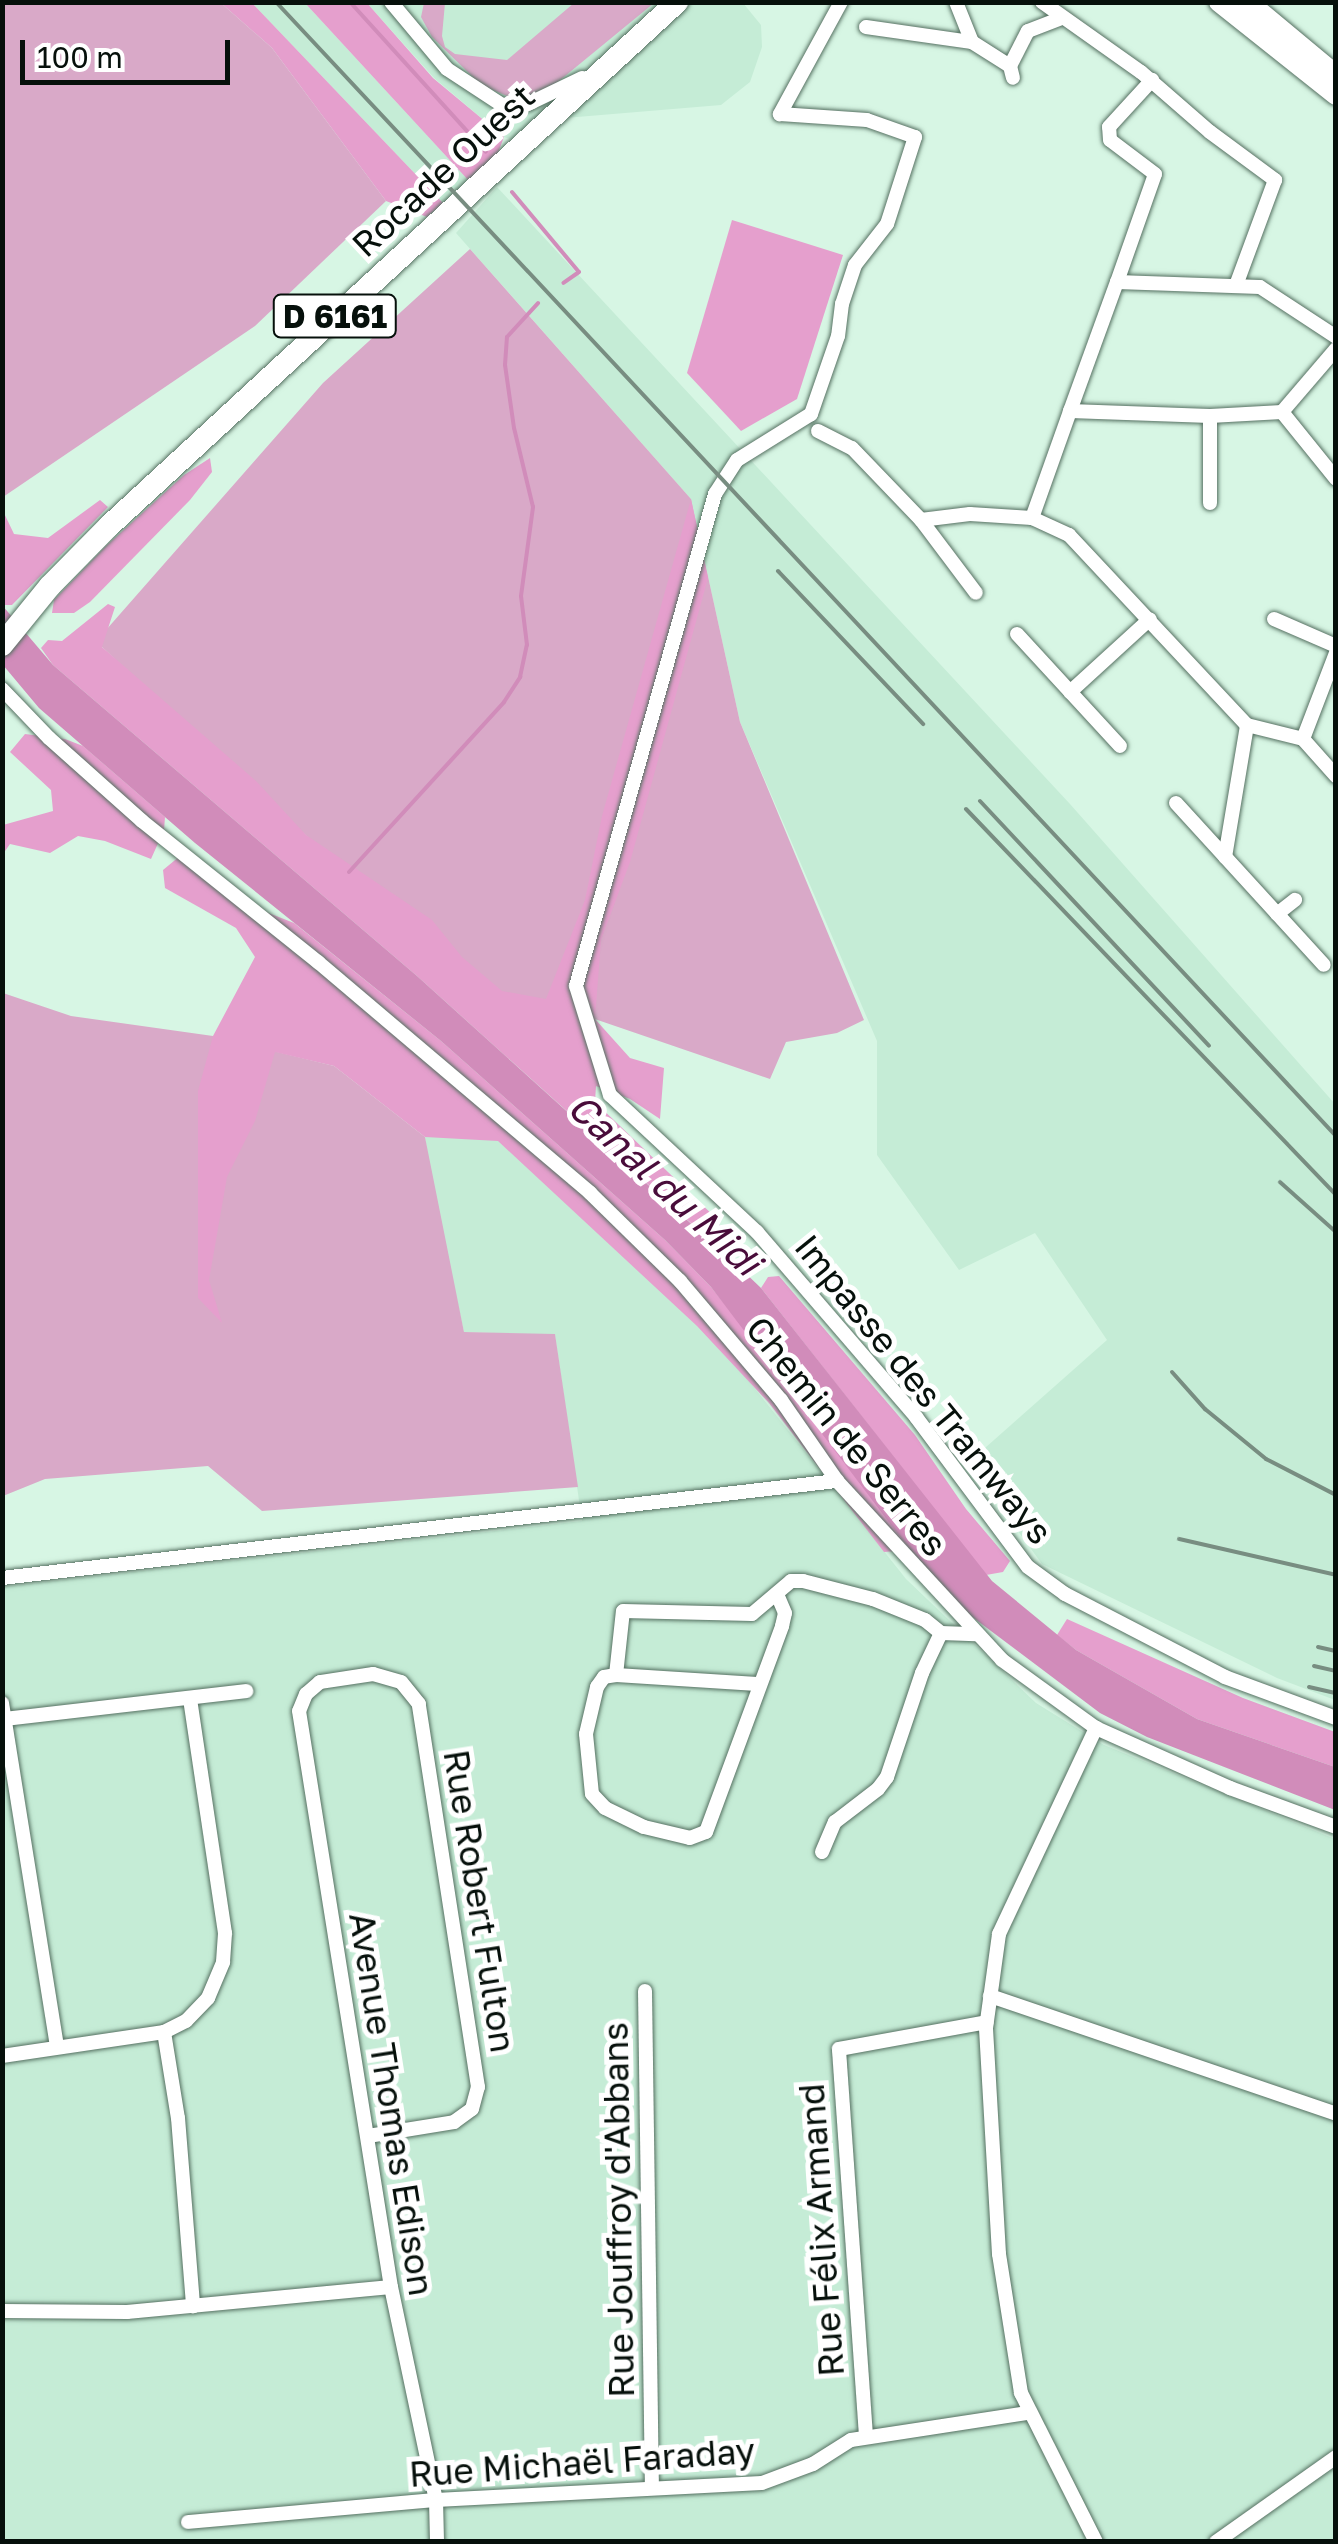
<!DOCTYPE html>
<meta charset="utf-8">
<style>
body{margin:0}
#map{position:relative;width:1338px;height:2544px;overflow:hidden;background:#d7f6e4;font-family:"Golos Text",sans-serif}
div>[style]{position:absolute}
[style*='--x']{left:calc(var(--x)*1px);top:calc(var(--y)*1px);width:calc(var(--w)*1px);rotate:calc(var(--a)*1deg)}
.built>*{inset:0;background:#c5ecd6}
.green>*{inset:0;background:#d9a9c8}
.forest>*{inset:0;background:#e59fcd}
.water>*{inset:0;background:#d18cba}
.stream>*{height:4px;margin:-2px;padding:0 2px;transform-origin:2px;border-radius:2px;background:#d18cba}
.roads{filter:drop-shadow(0 0 2px #557061) drop-shadow(0 0 2px #557061)}
.street>*{height:14px;margin:-7px;padding:0 7px;transform-origin:7px;border-radius:7px;background:#fff}
.secondary>*{height:20px;margin:-10px;padding:0 10px;transform-origin:10px;border-radius:10px;background:#fff}
.primary>*{height:22px;margin:-11px;padding:0 11px;transform-origin:11px;border-radius:11px;background:#fff}
.rail>*{height:4px;margin:-2px;padding:0 2px;transform-origin:2px;border-radius:2px;background:#788d81}
span{translate:-50% -50%;white-space:nowrap;text-align:center;line-height:1.15;-webkit-text-stroke:10px #fff;paint-order:stroke}
.shield-label span{padding:2px 8px;background:#fff;border:2px solid;border-radius:8px;-webkit-text-stroke-width:0}
.shield-label{font-size:32px;color:#06100b;font-weight:700}
.street-label{font-size:35px;color:#06100b}
.water-label{font-size:38px;color:#490c3a;font-style:italic}
.frame{position:absolute;inset:0;border:5px solid #06100b;pointer-events:none}
.scale{position:absolute;left:20px;top:40px;width:210px;height:45px;box-sizing:border-box;border:5px solid #06100b;border-top:0;padding-left:12px;font-size:30px;line-height:35px;white-space:nowrap;color:#06100b;-webkit-text-stroke:8px #fff;paint-order:stroke}
</style>
<div id="map">
<div class="built">
<div style="clip-path:polygon(252px 3px,305px 3px,469px 181px,443px 203px)"></div>
<div style="clip-path:polygon(367px 3px,743px 3px,761px 25px,762px 47px,750px 82px,721px 105px,565px 118px,531px 146px,504px 137px,434px 78px)"></div>
<div style="clip-path:polygon(497px 187px,1070px 804px,1335px 1104px,1335px 1700px,1277px 1678px,1042px 1564px,968px 1463px,1107px 1340px,1035px 1233px,959px 1270px,877px 1155px,877px 1041px,740px 722px,691px 499px,456px 233px)"></div>
<div style="clip-path:polygon(502px 1133px,672px 1284px,906px 1579px,1036px 1703px,1104px 1745px,1335px 1839px,1335px 2541px,3px 2541px,2px 1587px,582px 1521px,555px 1335px,464px 1332px,436px 1204px,425px 1137px)"></div>
</div>
<div class="green">
<div style="clip-path:polygon(3px 3px,221px 3px,272px 48px,386px 201px,255px 326px,3px 497px)"></div>
<div style="clip-path:polygon(424px 3px,445px 3px,442px 36px,445px 47px,455px 54px,507px 60px,574px 3px,654px 3px,548px 90px,514px 99px,481px 85px,432px 37px,421px 17px)"></div>
<div style="clip-path:polygon(470px 249px,691px 499px,740px 722px,864px 1020px,837px 1033px,786px 1042px,770px 1079px,586px 1016px,529px 1021px,312px 841px,101px 646px,106px 630px,323px 383px)"></div>
<div style="clip-path:polygon(3px 993px,71px 1016px,213px 1036px,334px 1066px,425px 1137px,464px 1332px,555px 1334px,578px 1487px,262px 1511px,208px 1466px,45px 1479px,3px 1496px)"></div>
</div>
<div class="forest">
<div style="clip-path:polygon(221px 3px,252px 3px,443px 203px,427px 217px,386px 201px,272px 48px)"></div>
<div style="clip-path:polygon(305px 3px,367px 3px,433px 78px,504px 137px,496px 158px,469px 181px)"></div>
<div style="clip-path:polygon(732px 220px,843px 255px,797px 399px,741px 431px,687px 373px)"></div>
<div style="clip-path:polygon(210px 458px,212px 472px,190px 500px,90px 602px,74px 613px,52px 613px,54px 600px,106px 546px,184px 475px)"></div>
<div style="clip-path:polygon(691px 499px,708px 578px,630px 862px,601px 940px,595px 1019px,630px 1058px,664px 1068px,660px 1119px,630px 1099px,596px 1086px,595px 1102px,718px 1220px,722px 1233px,713px 1243px,417px 976px,53px 665px,41px 648px,48px 640px,62px 641px,108px 604px,115px 607px,102px 647px,256px 781px,306px 835px,432px 920px,462px 957px,502px 991px,546px 999px,585px 900px,602px 816px)"></div>
<div style="clip-path:polygon(100px 500px,108px 507px,12px 605px,3px 605px,3px 511px,14px 534px,48px 538px)"></div>
<div style="clip-path:polygon(25px 734px,65px 739px,83px 746px,165px 817px,164px 830px,151px 859px,105px 841px,78px 836px,50px 853px,10px 844px,3px 854px,3px 825px,53px 811px,51px 790px,10px 752px)"></div>
<div style="clip-path:polygon(186px 851px,246px 904px,294px 923px,441px 1041px,665px 1240px,711px 1287px,793px 1390px,910px 1550px,884px 1552px,769px 1403px,697px 1326px,498px 1141px,425px 1137px,334px 1066px,275px 1052px,255px 1121px,227px 1177px,209px 1280px,222px 1323px,198px 1298px,198px 1091px,213px 1036px,255px 957px,236px 928px,165px 888px,163px 870px)"></div>
<div style="clip-path:polygon(779px 1276px,915px 1435px,966px 1509px,1010px 1561px,1003px 1572px,986px 1575px,761px 1288px,768px 1277px)"></div>
<div style="clip-path:polygon(1067px 1619px,1243px 1698px,1335px 1732px,1335px 1767px,1197px 1719px,1076px 1650px,1057px 1635px)"></div>
</div>
<div class="water">
<div style="clip-path:polygon(2px 605px,53px 665px,417px 976px,739px 1267px,761px 1288px,992px 1581px,1076px 1650px,1197px 1719px,1335px 1767px,1335px 1810px,1147px 1737px,1100px 1713px,967px 1613px,910px 1550px,711px 1287px,665px 1240px,441px 1041px,195px 843px,39px 708px,3px 665px)"></div>
</div>
<div class="stream">
<div style="--x:350;--y:2;--w:202;--a:47.8"></div>
<div style="--x:512;--y:192;--w:104;--a:50.1"></div>
<div style="--x:579;--y:272;--w:19;--a:145"></div>
<div style="--x:349;--y:872;--w:230;--a:-47.6"></div>
<div style="--x:504;--y:702;--w:30;--a:-57"></div>
<div style="--x:520;--y:677;--w:33;--a:-78"></div>
<div style="--x:527;--y:645;--w:49;--a:-97"></div>
<div style="--x:521;--y:596;--w:90;--a:-82.3"></div>
<div style="--x:533;--y:507;--w:81;--a:-103.5"></div>
<div style="--x:514;--y:428;--w:64;--a:-98.1"></div>
<div style="--x:505;--y:365;--w:28;--a:-86"></div>
<div style="--x:507;--y:337;--w:46;--a:-47.6"></div>
</div>
<div class="roads">
<div class="street">
<div style="--x:391;--y:2;--w:87;--a:50.1"></div>
<div style="--x:447;--y:69;--w:66;--a:33.2"></div>
<div style="--x:502;--y:105;--w:26;--a:-2"></div>
<div style="--x:528;--y:104;--w:60;--a:-25.7"></div>
<div style="--x:841;--y:2;--w:128;--a:118.6"></div>
<div style="--x:780;--y:114;--w:87;--a:3.9"></div>
<div style="--x:867;--y:120;--w:51;--a:19.5"></div>
<div style="--x:915;--y:137;--w:91;--a:107.8"></div>
<div style="--x:887;--y:224;--w:52;--a:128"></div>
<div style="--x:855;--y:265;--w:41;--a:108.4"></div>
<div style="--x:842;--y:304;--w:32;--a:97"></div>
<div style="--x:838;--y:336;--w:83;--a:109.1"></div>
<div style="--x:811;--y:414;--w:87;--a:148.1"></div>
<div style="--x:737;--y:460;--w:40;--a:122.9"></div>
<div style="--x:715;--y:494;--w:511;--a:105.78"></div>
<div style="--x:576;--y:986;--w:114;--a:72.7"></div>
<div style="--x:610;--y:1095;--w:201;--a:43"></div>
<div style="--x:757;--y:1232;--w:244;--a:49.3"></div>
<div style="--x:916;--y:1417;--w:187;--a:53.3"></div>
<div style="--x:1028;--y:1567;--w:46;--a:36.1"></div>
<div style="--x:1065;--y:1594;--w:180;--a:27.4"></div>
<div style="--x:1225;--y:1677;--w:118;--a:20.3"></div>
<div style="--x:956;--y:2;--w:43;--a:68.2"></div>
<div style="--x:972;--y:42;--w:45;--a:32.3"></div>
<div style="--x:1010;--y:66;--w:12;--a:76"></div>
<div style="--x:1042;--y:2;--w:121;--a:35.3"></div>
<div style="--x:1141;--y:72;--w:91;--a:41"></div>
<div style="--x:1210;--y:132;--w:81;--a:36.4"></div>
<div style="--x:1275;--y:180;--w:110;--a:110.3"></div>
<div style="--x:866;--y:27;--w:107;--a:8.1"></div>
<div style="--x:1010;--y:66;--w:39;--a:-63"></div>
<div style="--x:1028;--y:31;--w:34;--a:-21"></div>
<div style="--x:1117;--y:282;--w:114;--a:-70.6"></div>
<div style="--x:1155;--y:174;--w:56;--a:-142.9"></div>
<div style="--x:1110;--y:140;--w:13;--a:-94"></div>
<div style="--x:1109;--y:127;--w:64;--a:-47.5"></div>
<div style="--x:1070;--y:411;--w:137;--a:-70"></div>
<div style="--x:1117;--y:282;--w:143;--a:2"></div>
<div style="--x:1260;--y:287;--w:91;--a:33.3"></div>
<div style="--x:1282;--y:412;--w:86;--a:51.1"></div>
<div style="--x:818;--y:431;--w:38;--a:27"></div>
<div style="--x:852;--y:448;--w:100;--a:46.2"></div>
<div style="--x:921;--y:520;--w:49;--a:-7"></div>
<div style="--x:970;--y:514;--w:62;--a:3.7"></div>
<div style="--x:1032;--y:518;--w:41;--a:24.7"></div>
<div style="--x:1069;--y:535;--w:260;--a:46.9"></div>
<div style="--x:1247;--y:725;--w:58;--a:14"></div>
<div style="--x:1303;--y:739;--w:50;--a:48.3"></div>
<div style="--x:1210;--y:503;--w:87;--a:-90"></div>
<div style="--x:1032;--y:518;--w:114;--a:-70.4"></div>
<div style="--x:1070;--y:411;--w:140;--a:2"></div>
<div style="--x:1210;--y:416;--w:72;--a:-3.2"></div>
<div style="--x:1282;--y:412;--w:83;--a:-49.4"></div>
<div style="--x:921;--y:520;--w:91;--a:53"></div>
<div style="--x:1274;--y:619;--w:68;--a:23.5"></div>
<div style="--x:1017;--y:634;--w:152;--a:47.4"></div>
<div style="--x:2;--y:689;--w:68;--a:46.2"></div>
<div style="--x:49;--y:738;--w:125;--a:41.7"></div>
<div style="--x:142;--y:821;--w:226;--a:38.7"></div>
<div style="--x:318;--y:962;--w:357;--a:40.3"></div>
<div style="--x:590;--y:1193;--w:126;--a:44.4"></div>
<div style="--x:680;--y:1281;--w:156;--a:49.7"></div>
<div style="--x:781;--y:1400;--w:98;--a:55.3"></div>
<div style="--x:837;--y:1481;--w:243;--a:47.3"></div>
<div style="--x:1002;--y:1660;--w:116;--a:35.9"></div>
<div style="--x:1096;--y:1728;--w:147;--a:24.1"></div>
<div style="--x:1230;--y:1788;--w:113;--a:20.2"></div>
<div style="--x:1070;--y:692;--w:108;--a:-42.4"></div>
<div style="--x:1303;--y:739;--w:92;--a:-69"></div>
<div style="--x:1176;--y:803;--w:219;--a:47.6"></div>
<div style="--x:1225;--y:857;--w:134;--a:-80.5"></div>
<div style="--x:1277;--y:914;--w:23;--a:-38"></div>
<div style="--x:2;--y:1578;--w:841;--a:-6.63"></div>
<div style="--x:616;--y:1675;--w:12;--a:171"></div>
<div style="--x:604;--y:1677;--w:12;--a:125"></div>
<div style="--x:597;--y:1687;--w:48;--a:103.2"></div>
<div style="--x:586;--y:1734;--w:60;--a:84.3"></div>
<div style="--x:592;--y:1794;--w:19;--a:47"></div>
<div style="--x:605;--y:1808;--w:43;--a:26"></div>
<div style="--x:644;--y:1827;--w:47;--a:13.4"></div>
<div style="--x:690;--y:1838;--w:17;--a:-21"></div>
<div style="--x:706;--y:1832;--w:220;--a:-69.7"></div>
<div style="--x:782;--y:1626;--w:13;--a:-77"></div>
<div style="--x:785;--y:1613;--w:21;--a:-113"></div>
<div style="--x:757;--y:1684;--w:141;--a:-176.3"></div>
<div style="--x:616;--y:1675;--w:64;--a:-83.8"></div>
<div style="--x:623;--y:1611;--w:129;--a:1.3"></div>
<div style="--x:752;--y:1614;--w:51;--a:-40.2"></div>
<div style="--x:791;--y:1581;--w:12;--a:0"></div>
<div style="--x:803;--y:1581;--w:72;--a:14.4"></div>
<div style="--x:873;--y:1599;--w:56;--a:22"></div>
<div style="--x:925;--y:1620;--w:21;--a:39"></div>
<div style="--x:2;--y:1703;--w:347;--a:80.9"></div>
<div style="--x:5;--y:1719;--w:243;--a:-6.6"></div>
<div style="--x:822;--y:1852;--w:33;--a:-67"></div>
<div style="--x:835;--y:1822;--w:54;--a:-37.5"></div>
<div style="--x:878;--y:1789;--w:15;--a:-53"></div>
<div style="--x:887;--y:1777;--w:110;--a:-71.4"></div>
<div style="--x:922;--y:1673;--w:44;--a:-64.6"></div>
<div style="--x:941;--y:1633;--w:35;--a:2"></div>
<div style="--x:645;--y:1991;--w:497;--a:89.2"></div>
<div style="--x:990;--y:1996;--w:366;--a:18.8"></div>
<div style="--x:164;--y:2032;--w:87;--a:80.8"></div>
<div style="--x:178;--y:2118;--w:189;--a:85.4"></div>
<div style="--x:2;--y:2056;--w:164;--a:-8.4"></div>
<div style="--x:164;--y:2032;--w:25;--a:-27"></div>
<div style="--x:186;--y:2021;--w:32;--a:-46"></div>
<div style="--x:208;--y:1998;--w:39;--a:-67"></div>
<div style="--x:223;--y:1962;--w:29;--a:-86"></div>
<div style="--x:225;--y:1933;--w:237;--a:-98.5"></div>
<div style="--x:368;--y:2136;--w:87;--a:-9.2"></div>
<div style="--x:454;--y:2122;--w:22;--a:-36"></div>
<div style="--x:472;--y:2109;--w:23;--a:-75"></div>
<div style="--x:478;--y:2087;--w:388;--a:-98.8"></div>
<div style="--x:419;--y:1704;--w:28;--a:-129"></div>
<div style="--x:401;--y:1682;--w:29;--a:-164"></div>
<div style="--x:373;--y:1674;--w:54;--a:171.4"></div>
<div style="--x:320;--y:1682;--w:18;--a:139"></div>
<div style="--x:306;--y:1694;--w:18;--a:112"></div>
<div style="--x:299;--y:1711;--w:583;--a:80.93"></div>
<div style="--x:391;--y:2287;--w:218;--a:78.1"></div>
<div style="--x:436;--y:2500;--w:42;--a:88.6"></div>
<div style="--x:2;--y:2311;--w:125;--a:0.5"></div>
<div style="--x:127;--y:2312;--w:265;--a:-5.4"></div>
<div style="--x:866;--y:2436;--w:388;--a:-94"></div>
<div style="--x:839;--y:2049;--w:150;--a:-10.3"></div>
<div style="--x:188;--y:2522;--w:249;--a:-5.1"></div>
<div style="--x:436;--y:2500;--w:326;--a:-3"></div>
<div style="--x:762;--y:2483;--w:54;--a:-20.4"></div>
<div style="--x:813;--y:2464;--w:45;--a:-32.3"></div>
<div style="--x:851;--y:2440;--w:179;--a:-8.7"></div>
<div style="--x:1096;--y:2542;--w:167;--a:-116.7"></div>
<div style="--x:1021;--y:2393;--w:141;--a:-99"></div>
<div style="--x:999;--y:2254;--w:226;--a:-93.3"></div>
<div style="--x:986;--y:2028;--w:95;--a:-82.1"></div>
<div style="--x:999;--y:1934;--w:228;--a:-64.8"></div>
<div style="--x:1216;--y:2542;--w:147;--a:-35.3"></div>
</div>
<div class="secondary">
<div style="--x:1219;--y:2;--w:149;--a:38.5"></div>
<div style="--x:1248;--y:2;--w:114;--a:39.7"></div>
</div>
<div class="primary">
<div style="--x:2;--y:645;--w:76;--a:-50.9"></div>
<div style="--x:50;--y:586;--w:84;--a:-45.5"></div>
<div style="--x:109;--y:526;--w:773;--a:-42.69"></div>
</div>
</div>
<div class="rail">
<div style="--x:276;--y:2;--w:1552;--a:46.93"></div>
<div style="--x:778;--y:571;--w:211;--a:46.5"></div>
<div style="--x:980;--y:801;--w:335;--a:46.9"></div>
<div style="--x:966;--y:809;--w:535;--a:46.21"></div>
<div style="--x:1280;--y:1182;--w:75;--a:41.8"></div>
<div style="--x:1172;--y:1372;--w:50;--a:48.3"></div>
<div style="--x:1205;--y:1409;--w:79;--a:39.3"></div>
<div style="--x:1266;--y:1459;--w:79;--a:27.2"></div>
<div style="--x:1179;--y:1539;--w:161;--a:12.9"></div>
<div style="--x:1318;--y:1647;--w:18;--a:13"></div>
<div style="--x:1314;--y:1666;--w:23;--a:13"></div>
<div style="--x:1309;--y:1687;--w:28;--a:13"></div>
</div>
<div class="shield-label">
<span style="left:335px;top:316px">D 6161</span>
</div>
<div class="street-label">
<span style="left:443px;top:170px;rotate:-43deg">Rocade Ouest</span>
<span style="left:924px;top:1389px;rotate:51deg">Impasse des Tramways</span>
<span style="left:847px;top:1436px;rotate:51deg">Chemin de Serres</span>
<span style="left:480px;top:1901px;rotate:81deg">Rue Robert Fulton</span>
<span style="left:392px;top:2104px;rotate:81deg">Avenue Thomas Edison</span>
<span style="left:618px;top:2210px;rotate:-91deg">Rue Jouffroy d'Abbans</span>
<span style="left:821px;top:2230px;rotate:-94deg">Rue Félix Armand</span>
<span style="left:582px;top:2462px;rotate:-4deg">Rue Michaël Faraday</span>
</div>
<div class="water-label">
<span style="left:665px;top:1184px;rotate:43deg">Canal du Midi</span>
</div>
<div class="frame"></div>
<div class="scale">100 m</div>
</div>
